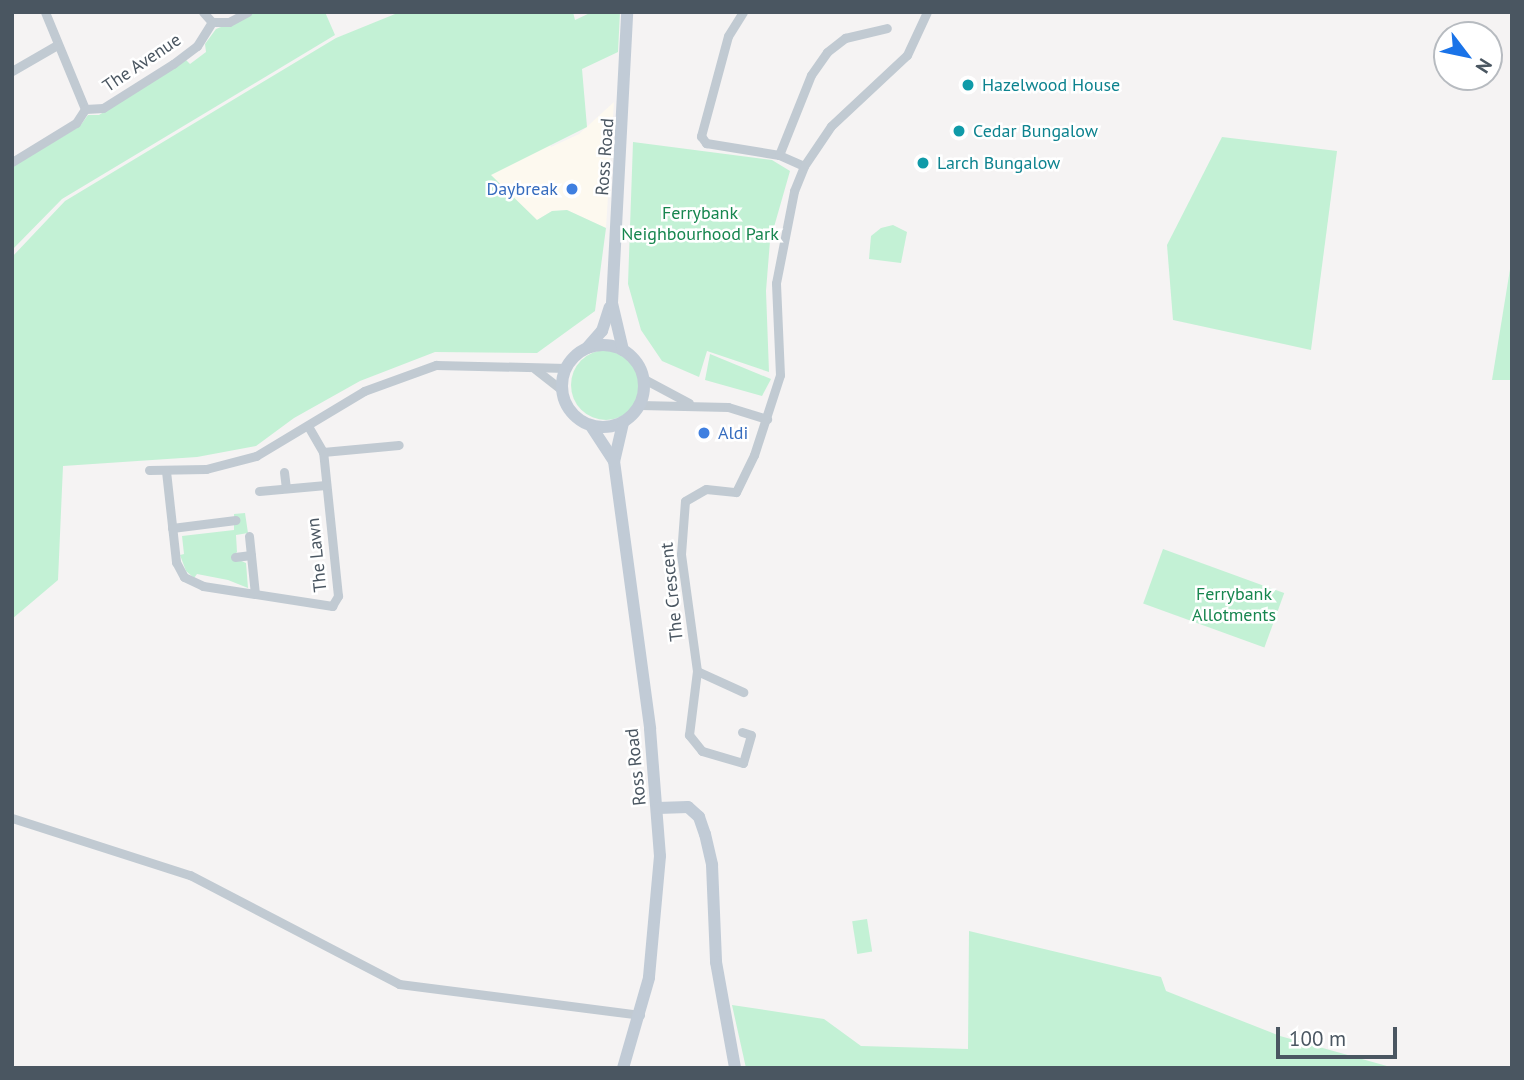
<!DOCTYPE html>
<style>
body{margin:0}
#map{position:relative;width:1524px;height:1080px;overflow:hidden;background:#f5f3f3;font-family:"PT Sans",sans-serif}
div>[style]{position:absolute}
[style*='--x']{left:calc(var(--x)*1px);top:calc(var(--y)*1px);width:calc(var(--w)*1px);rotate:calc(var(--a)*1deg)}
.commercial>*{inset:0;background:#fdf9ef}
.green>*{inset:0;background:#c3f1d5;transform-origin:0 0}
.round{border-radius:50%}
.street>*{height:9px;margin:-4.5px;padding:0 4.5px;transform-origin:4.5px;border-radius:4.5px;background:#c1cad2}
.secondary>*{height:12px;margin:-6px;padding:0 6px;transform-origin:6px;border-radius:6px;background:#c1cbd6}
.secondary>.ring{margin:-6px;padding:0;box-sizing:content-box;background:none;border:12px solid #c1cbd6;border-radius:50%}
.dots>*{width:19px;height:19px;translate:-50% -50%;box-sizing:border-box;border:4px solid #fff;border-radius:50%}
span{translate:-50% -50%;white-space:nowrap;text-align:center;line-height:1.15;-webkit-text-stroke:5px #fff;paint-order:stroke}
.street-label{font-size:18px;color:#4a5661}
.culture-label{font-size:18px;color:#0d838f}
.left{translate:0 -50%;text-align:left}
.shop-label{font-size:18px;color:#366cbe}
.right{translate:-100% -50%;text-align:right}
.park-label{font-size:18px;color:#17864f}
.frame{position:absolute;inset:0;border:14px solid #4a5661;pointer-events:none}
.north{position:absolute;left:1433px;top:21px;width:70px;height:70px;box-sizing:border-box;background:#fff;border:2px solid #b7bbc0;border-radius:50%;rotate:122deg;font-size:19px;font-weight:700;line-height:28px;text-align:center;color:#4a5661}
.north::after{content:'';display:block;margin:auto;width:24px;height:32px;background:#1a73e8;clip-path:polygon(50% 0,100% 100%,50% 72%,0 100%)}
.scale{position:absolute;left:1276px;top:1027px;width:121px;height:32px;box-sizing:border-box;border:4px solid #4a5661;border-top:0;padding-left:9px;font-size:21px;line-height:24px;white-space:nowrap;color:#4a5661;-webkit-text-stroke:5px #fff;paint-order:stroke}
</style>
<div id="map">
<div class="commercial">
<div style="clip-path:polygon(614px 102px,606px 228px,567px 210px,552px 211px,537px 220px,490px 175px,549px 143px,551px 147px,579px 134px)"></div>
</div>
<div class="green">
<div style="clip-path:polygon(257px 12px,325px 12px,335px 35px,62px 199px,12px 250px,12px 167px,80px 126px,88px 115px,99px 115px,186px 60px,190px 64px,206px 52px,205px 44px,216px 29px)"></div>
<div style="clip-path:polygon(400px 12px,573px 12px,575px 20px,592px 12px,620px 12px,618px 52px,582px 69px,587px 127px,491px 175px,537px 220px,552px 211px,567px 210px,606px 228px,595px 311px,537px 353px,435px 352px,360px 381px,294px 418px,256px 446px,197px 457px,63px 466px,58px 580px,12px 619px,12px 257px,65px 201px,336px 38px)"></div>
<div style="clip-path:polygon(1222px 137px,1337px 151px,1311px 350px,1173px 320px,1167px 245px)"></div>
<div style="clip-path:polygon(633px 142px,772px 160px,790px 171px,770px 241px,766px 291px,769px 372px,707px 351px,699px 377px,662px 361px,641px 330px,628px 284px)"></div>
<div style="clip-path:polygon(893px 225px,907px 232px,901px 263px,869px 259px,871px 236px,881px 228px)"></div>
<div style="clip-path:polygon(1512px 257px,1512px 380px,1492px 380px)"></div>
<div class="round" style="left:571px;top:350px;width:70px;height:70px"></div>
<div style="clip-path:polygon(710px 354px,771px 379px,762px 396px,705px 380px)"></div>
<div style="clip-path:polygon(245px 513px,248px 533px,236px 535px,237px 552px,232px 557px,246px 563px,248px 588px,228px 580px,197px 574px,194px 578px,186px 571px,180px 555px,184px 554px,182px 536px,234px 530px,234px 514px)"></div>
<div style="left:1163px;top:549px;width:129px;height:58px;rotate:20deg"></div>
<div style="left:867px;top:919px;width:33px;height:15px;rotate:81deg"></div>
<div style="clip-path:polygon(969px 931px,1161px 977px,1166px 991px,1280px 1036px,1394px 1068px,746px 1068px,732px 1005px,824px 1019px,861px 1046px,968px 1049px)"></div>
</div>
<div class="street">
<div style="--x:45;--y:12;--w:105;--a:67.6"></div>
<div style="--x:203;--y:12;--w:13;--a:48"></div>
<div style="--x:743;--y:12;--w:28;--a:122"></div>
<div style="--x:728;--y:36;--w:104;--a:105.1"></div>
<div style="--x:701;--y:136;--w:9;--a:54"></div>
<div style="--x:706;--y:143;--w:74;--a:9.3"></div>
<div style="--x:779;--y:155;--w:27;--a:24"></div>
<div style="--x:212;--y:22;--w:17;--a:0"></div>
<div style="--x:229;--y:22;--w:21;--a:-28"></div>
<div style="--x:12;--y:71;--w:52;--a:-30"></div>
<div style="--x:779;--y:155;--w:86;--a:-68.2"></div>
<div style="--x:811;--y:75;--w:28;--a:-55"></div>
<div style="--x:827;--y:52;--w:23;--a:-38"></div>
<div style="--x:845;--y:38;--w:43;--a:-13.4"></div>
<div style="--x:12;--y:162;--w:75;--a:-31.4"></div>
<div style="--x:76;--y:123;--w:17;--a:-57"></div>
<div style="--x:85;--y:109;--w:18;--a:-3"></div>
<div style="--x:103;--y:108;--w:83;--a:-32.2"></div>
<div style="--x:173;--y:64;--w:30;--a:-37"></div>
<div style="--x:197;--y:46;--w:28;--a:-58"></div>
<div style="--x:535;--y:369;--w:34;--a:38"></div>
<div style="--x:644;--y:379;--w:51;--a:28.1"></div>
<div style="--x:640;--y:405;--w:88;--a:1.3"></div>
<div style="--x:728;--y:407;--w:41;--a:17.1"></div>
<div style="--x:323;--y:452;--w:76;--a:-5.3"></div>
<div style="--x:149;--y:470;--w:57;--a:-1"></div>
<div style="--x:206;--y:469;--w:52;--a:-14.6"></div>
<div style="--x:256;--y:456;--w:126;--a:-31"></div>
<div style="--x:364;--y:391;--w:77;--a:-19.9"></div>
<div style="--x:436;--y:365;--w:130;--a:1.3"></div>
<div style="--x:166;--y:471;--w:92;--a:83.7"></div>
<div style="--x:176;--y:562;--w:17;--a:62"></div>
<div style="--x:184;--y:577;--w:21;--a:25"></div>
<div style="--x:203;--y:586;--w:131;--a:8.8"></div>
<div style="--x:332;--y:606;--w:12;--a:-59"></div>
<div style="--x:338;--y:596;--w:145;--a:-95.9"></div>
<div style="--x:323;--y:452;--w:30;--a:-120"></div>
<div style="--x:284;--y:472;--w:16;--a:83"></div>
<div style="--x:259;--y:491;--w:67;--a:-5.1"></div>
<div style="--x:172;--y:528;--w:64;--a:-7.1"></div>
<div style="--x:249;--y:536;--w:58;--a:84.1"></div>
<div style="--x:235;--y:557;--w:16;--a:-7"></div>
<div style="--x:697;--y:671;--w:51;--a:24.5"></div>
<div style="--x:742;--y:732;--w:9;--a:18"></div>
<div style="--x:751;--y:735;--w:29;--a:106"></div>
<div style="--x:743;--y:763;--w:43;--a:-163.7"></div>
<div style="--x:702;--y:751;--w:21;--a:-129"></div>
<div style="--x:689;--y:735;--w:64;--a:-82.9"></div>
<div style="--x:697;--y:671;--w:118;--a:-97.8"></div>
<div style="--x:681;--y:554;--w:53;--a:-85.7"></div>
<div style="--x:685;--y:501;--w:24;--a:-30"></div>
<div style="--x:706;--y:489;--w:30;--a:6"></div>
<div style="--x:736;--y:492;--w:41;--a:-64.1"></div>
<div style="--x:754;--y:455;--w:84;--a:-72"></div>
<div style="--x:780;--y:375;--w:92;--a:-92.5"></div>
<div style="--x:776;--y:283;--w:94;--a:-78.9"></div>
<div style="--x:794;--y:191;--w:27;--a:-68"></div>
<div style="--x:804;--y:166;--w:48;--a:-56"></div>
<div style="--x:831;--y:126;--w:104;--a:-43.1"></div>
<div style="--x:907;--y:55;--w:47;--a:-65.1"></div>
<div style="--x:12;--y:818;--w:187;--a:17.8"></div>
<div style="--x:190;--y:875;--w:236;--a:27.5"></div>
<div style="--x:399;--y:984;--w:243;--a:7.3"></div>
</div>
<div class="secondary">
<div class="ring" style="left:562px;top:345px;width:70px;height:70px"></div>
<div style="--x:587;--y:348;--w:23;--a:-49"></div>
<div style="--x:602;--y:331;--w:25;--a:-72"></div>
<div style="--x:623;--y:350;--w:48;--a:-103.2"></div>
<div style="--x:612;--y:303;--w:291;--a:-87"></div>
<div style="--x:623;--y:423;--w:39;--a:103"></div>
<div style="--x:614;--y:461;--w:270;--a:82.3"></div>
<div style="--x:650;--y:729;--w:127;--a:85.5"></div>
<div style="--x:660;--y:856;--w:122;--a:95.2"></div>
<div style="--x:649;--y:978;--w:94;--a:106.1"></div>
<div style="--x:591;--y:426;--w:42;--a:56.7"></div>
<div style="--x:658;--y:808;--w:30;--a:-2"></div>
<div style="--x:688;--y:807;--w:15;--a:42"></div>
<div style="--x:699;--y:817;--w:18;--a:71"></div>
<div style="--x:705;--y:834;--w:32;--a:77"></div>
<div style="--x:712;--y:865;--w:97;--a:87.6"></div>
<div style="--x:716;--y:962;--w:108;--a:79.8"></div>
</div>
<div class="dots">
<div style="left:968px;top:85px;background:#0f9aa8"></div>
<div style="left:959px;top:131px;background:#0f9aa8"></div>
<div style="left:923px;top:163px;background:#0f9aa8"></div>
<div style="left:572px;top:189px;background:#3f7fe0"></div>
<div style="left:704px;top:433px;background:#3f7fe0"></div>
</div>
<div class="street-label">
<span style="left:142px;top:63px;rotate:-34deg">The Avenue</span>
<span style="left:605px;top:157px;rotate:-86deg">Ross Road</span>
<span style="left:317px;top:555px;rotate:-96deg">The Lawn</span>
<span style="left:672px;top:592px;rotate:-96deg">The Crescent</span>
<span style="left:636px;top:767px;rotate:-96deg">Ross Road</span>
</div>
<div class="culture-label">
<span class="left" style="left:982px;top:85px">Hazelwood House</span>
<span class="left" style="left:973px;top:131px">Cedar Bungalow</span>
<span class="left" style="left:937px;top:163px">Larch Bungalow</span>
</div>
<div class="shop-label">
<span class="right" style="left:558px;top:189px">Daybreak</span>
<span class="left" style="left:718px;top:433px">Aldi</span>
</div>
<div class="park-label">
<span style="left:700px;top:224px">Ferrybank<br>Neighbourhood Park</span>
<span style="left:1234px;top:605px">Ferrybank<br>Allotments</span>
</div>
<div class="frame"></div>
<div class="north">N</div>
<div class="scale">100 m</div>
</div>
